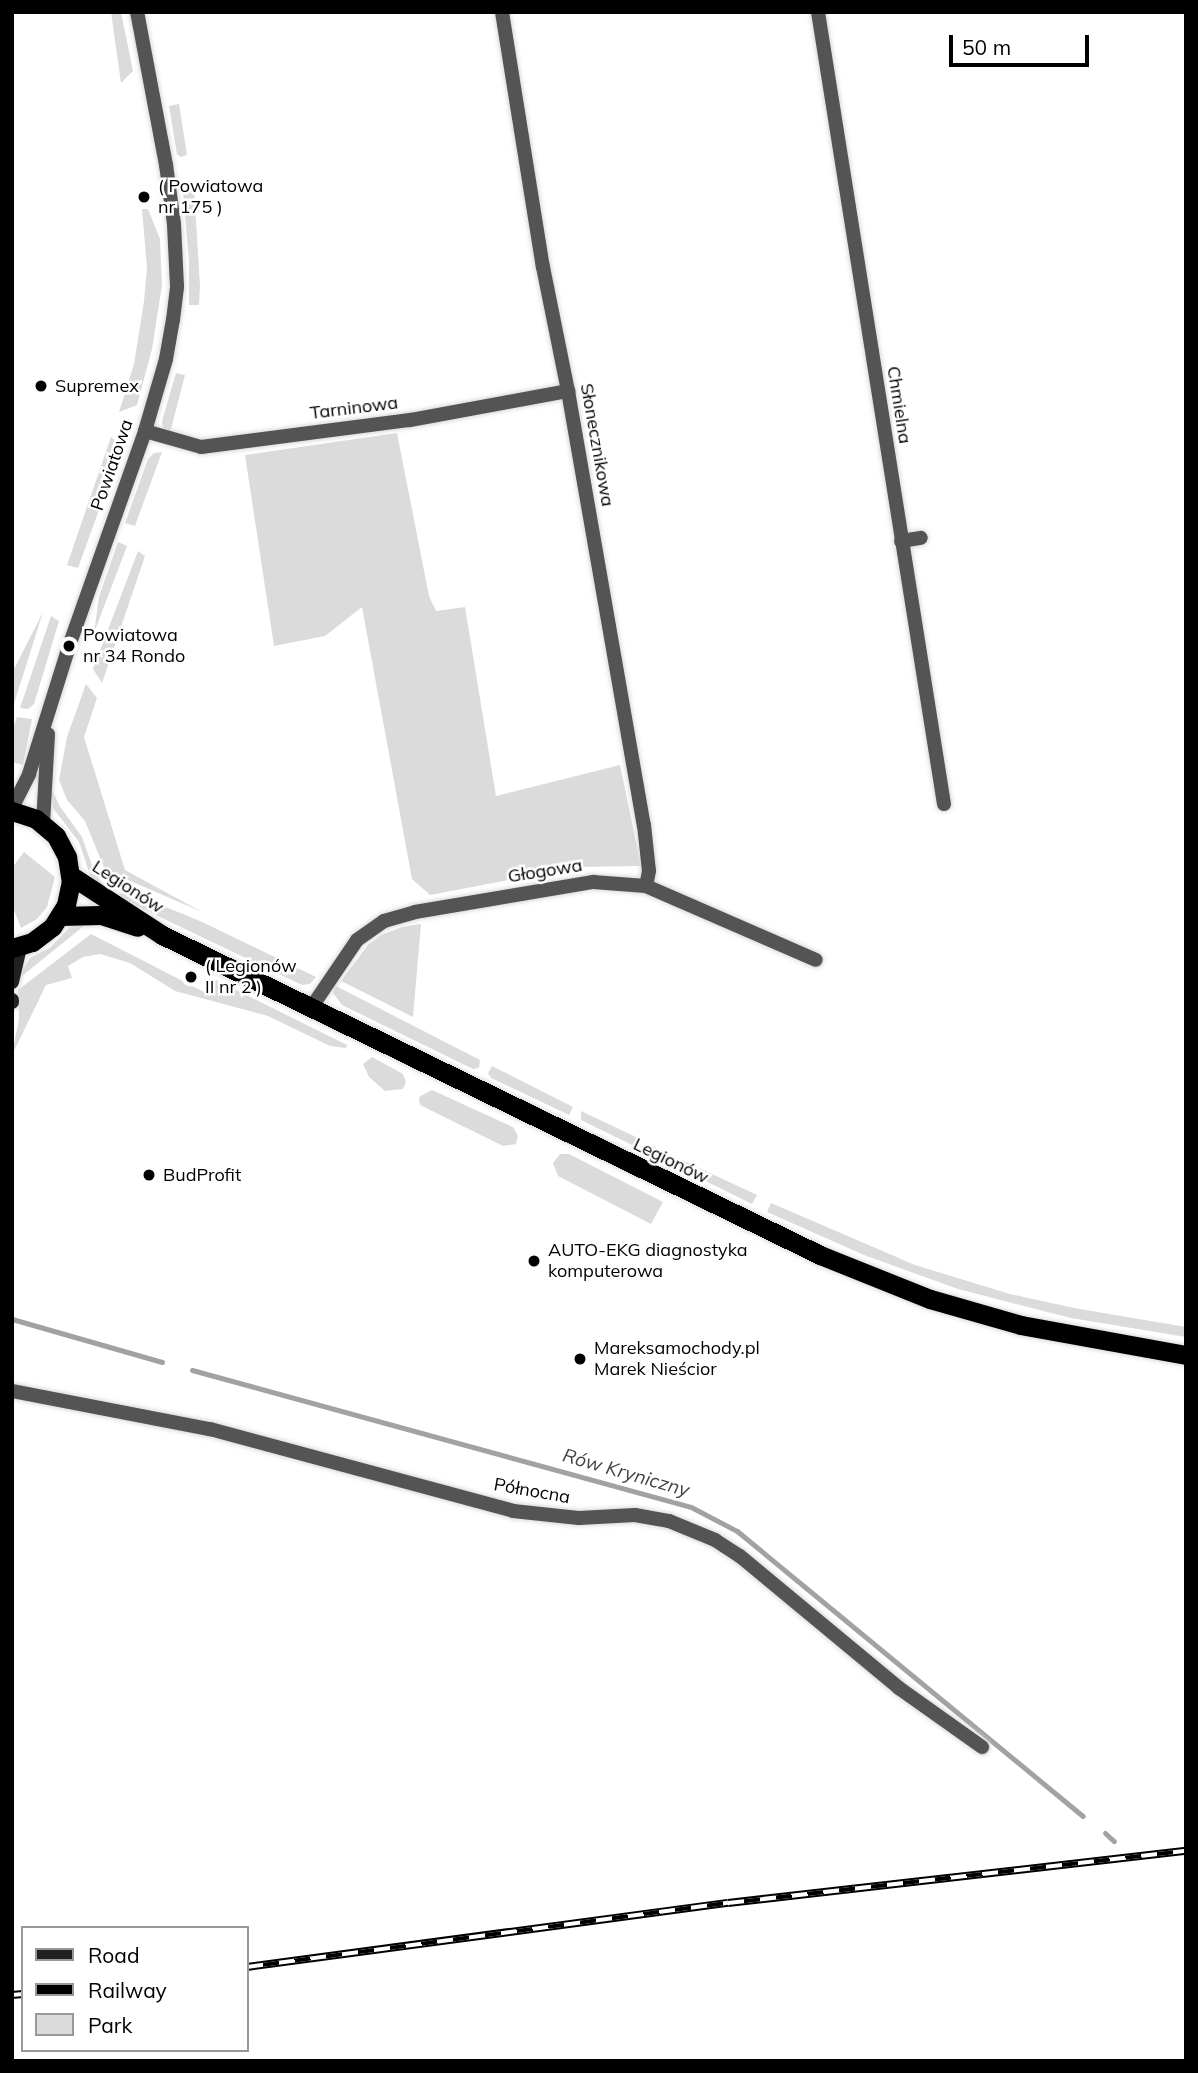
<!DOCTYPE html>
<meta charset="utf-8">
<style>
body{margin:0}
#map{position:relative;width:1198px;height:2073px;overflow:hidden;background:#fff;font-family:Mulish,sans-serif}
div>[style]{position:absolute}
[style*='--x']{left:calc(var(--x)*1px);top:calc(var(--y)*1px);width:calc(var(--w)*1px);rotate:calc(var(--a)*1deg)}
.green>*{inset:0;background:#dbdbdb}
.stream>*{height:5px;margin:-2.5px;padding:0 2.5px;transform-origin:2.5px;border-radius:2.5px;background:#a2a2a2}
.roads{filter:drop-shadow(0 0 2px #dbdbdb) drop-shadow(0 0 2px #dbdbdb)}
.minor>*{height:14px;margin:-7px;padding:0 7px;transform-origin:7px;border-radius:7px;background:#545454}
.tertiary>*{height:14px;margin:-7px;padding:0 7px;transform-origin:7px;border-radius:7px;background:#545454}
.secondary>*{height:14px;margin:-7px;padding:0 7px;transform-origin:7px;border-radius:7px;background:#212121}
.trunk>*{height:19px;margin:-9.5px;padding:0 9.5px;transform-origin:9.5px;border-radius:9.5px;background:#000}
.rail>*{height:8px;margin-top:-4px;transform-origin:0;background:repeating-linear-gradient(90deg,#fff 0 16px,#000 0 32px);box-sizing:border-box;border-block:2px solid #000}
.dots>*{width:19px;height:19px;translate:-50% -50%;box-sizing:border-box;border:4px solid #fff;border-radius:50%}
span{translate:-50% -50%;white-space:nowrap;text-align:center;line-height:1.15;-webkit-text-stroke:5px #fff;paint-order:stroke}
.poi-label{font-size:18px;color:#000}
.left{translate:0 -50%;text-align:left}
.street-label{font-size:18px;color:#000}
.water-label{font-size:19px;color:#434343;font-style:italic}
.frame{position:absolute;inset:0;border:14px solid #000;pointer-events:none}
.legend{position:absolute;left:21px;top:1926px;width:228px;height:126px;box-sizing:border-box;background:#fff;border:2px solid #999;margin:0;padding:9px 12px;list-style:none;font-size:21px;color:#000}
.legend li{display:flex;align-items:center;gap:14px;height:35px}
.legend b{width:35px;border:2px solid #999}
.scale{position:absolute;left:949px;top:35px;width:140px;height:32px;box-sizing:border-box;border:4px solid #000;border-top:0;padding-left:9px;font-size:21px;line-height:24px;white-space:nowrap;color:#000;-webkit-text-stroke:5px #fff;paint-order:stroke}
</style>
<div id="map">
<div class="green">
<div style="clip-path:polygon(111px 12px,121px 12px,133px 71px,121px 83px)"></div>
<div style="clip-path:polygon(179px 104px,187px 155px,181px 157px,177px 154px,169px 106px)"></div>
<div style="clip-path:polygon(194px 189px,200px 286px,199px 305px,189px 305px,189px 262px,183px 191px)"></div>
<div style="clip-path:polygon(142px 209px,148px 209px,160px 239px,162px 285px,152px 349px,137px 405px,119px 412px,134px 364px,144px 301px,147px 268px)"></div>
<div style="clip-path:polygon(176px 373px,185px 375px,170px 433px,163px 428px,162px 421px)"></div>
<div style="clip-path:polygon(397px 433px,429px 596px,436px 611px,465px 607px,496px 796px,620px 765px,641px 866px,578px 867px,430px 895px,412px 879px,362px 607px,325px 636px,274px 646px,245px 455px)"></div>
<div style="clip-path:polygon(111px 437px,117px 442px,119px 455px,78px 568px,67px 565px)"></div>
<div style="clip-path:polygon(162px 452px,135px 526px,125px 523px,148px 459px,154px 453px)"></div>
<div style="clip-path:polygon(118px 542px,127px 546px,94px 633px,99px 597px)"></div>
<div style="clip-path:polygon(138px 551px,145px 556px,102px 683px,93px 669px)"></div>
<div style="clip-path:polygon(43px 612px,12px 710px,12px 673px)"></div>
<div style="clip-path:polygon(51px 616px,59px 621px,34px 704px,28px 709px,20px 708px)"></div>
<div style="clip-path:polygon(86px 684px,97px 698px,84px 737px,125px 870px,202px 912px,105px 870px,85px 821px,67px 800px,59px 780px,67px 737px)"></div>
<div style="clip-path:polygon(17px 717px,32px 719px,23px 765px,12px 762px,12px 731px)"></div>
<div style="clip-path:polygon(51px 787px,59px 805px,82px 837px,93px 868px,105px 889px,90px 875px,79px 842px,53px 808px)"></div>
<div style="clip-path:polygon(24px 852px,55px 877px,47px 907px,37px 919px,21px 928px,12px 905px,12px 868px)"></div>
<div style="clip-path:polygon(124px 890px,200px 921px,316px 977px,310px 984px,302px 985px,137px 906px,118px 896px)"></div>
<div style="clip-path:polygon(90px 921px,22px 976px,19px 976px,30px 958px,51px 947px,70px 927px)"></div>
<div style="clip-path:polygon(421px 924px,413px 1017px,341px 981px,368px 945px,381px 935px,402px 927px)"></div>
<div style="clip-path:polygon(91px 934px,210px 995px,216px 980px,347px 1045px,346px 1048px,330px 1046px,268px 1016px,175px 991px,130px 963px,100px 954px,83px 957px,68px 966px,72px 978px,46px 985px,12px 1055px,19px 1019px,18px 990px)"></div>
<div style="clip-path:polygon(334px 985px,480px 1060px,479px 1068px,473px 1069px,342px 1005px,333px 993px)"></div>
<div style="clip-path:polygon(372px 1057px,403px 1074px,406px 1082px,403px 1089px,385px 1091px,369px 1077px,363px 1064px)"></div>
<div style="clip-path:polygon(492px 1066px,573px 1107px,569px 1115px,491px 1078px,488px 1073px)"></div>
<div style="clip-path:polygon(432px 1090px,513px 1127px,518px 1136px,516px 1144px,503px 1146px,420px 1105px,419px 1097px)"></div>
<div style="clip-path:polygon(581px 1111px,638px 1138px,639px 1141px,634px 1146px,581px 1120px)"></div>
<div style="clip-path:polygon(652px 1146px,757px 1195px,752px 1204px,649px 1153px)"></div>
<div style="clip-path:polygon(560px 1154px,569px 1154px,663px 1202px,651px 1224px,558px 1176px,553px 1163px)"></div>
<div style="clip-path:polygon(771px 1203px,915px 1265px,1010px 1294px,1074px 1308px,1186px 1327px,1186px 1337px,1071px 1318px,958px 1289px,864px 1255px,767px 1212px)"></div>
</div>
<div class="stream">
<div style="--x:12;--y:1319;--w:156;--a:16"></div>
<div style="--x:192;--y:1370;--w:517;--a:15.35"></div>
<div style="--x:691;--y:1507;--w:52;--a:27.6"></div>
<div style="--x:737;--y:1531;--w:448;--a:39.5"></div>
<div style="--x:1105;--y:1833;--w:12;--a:42"></div>
</div>
<div class="roads">
<div class="minor">
<div style="--x:502;--y:12;--w:258;--a:80.9"></div>
<div style="--x:543;--y:267;--w:126;--a:78.6"></div>
<div style="--x:568;--y:391;--w:441;--a:80.1"></div>
<div style="--x:644;--y:825;--w:46;--a:83.8"></div>
<div style="--x:649;--y:871;--w:15;--a:101"></div>
<div style="--x:818;--y:12;--w:802;--a:80.96"></div>
<div style="--x:145;--y:431;--w:58;--a:15.9"></div>
<div style="--x:201;--y:447;--w:211;--a:-7.4"></div>
<div style="--x:410;--y:420;--w:161;--a:-10.4"></div>
<div style="--x:901;--y:541;--w:20;--a:-9"></div>
<div style="--x:311;--y:1008;--w:82;--a:-55.9"></div>
<div style="--x:357;--y:940;--w:33;--a:-35"></div>
<div style="--x:384;--y:921;--w:32;--a:-16"></div>
<div style="--x:415;--y:912;--w:181;--a:-9.6"></div>
<div style="--x:593;--y:882;--w:53;--a:4.3"></div>
<div style="--x:646;--y:886;--w:185;--a:23.5"></div>
<div style="--x:12;--y:1391;--w:202;--a:10.9"></div>
<div style="--x:210;--y:1429;--w:314;--a:15.1"></div>
<div style="--x:513;--y:1511;--w:66;--a:6.1"></div>
<div style="--x:579;--y:1518;--w:56;--a:-3.1"></div>
<div style="--x:635;--y:1515;--w:35;--a:10"></div>
<div style="--x:669;--y:1521;--w:50;--a:22.4"></div>
<div style="--x:715;--y:1540;--w:30;--a:33"></div>
<div style="--x:740;--y:1556;--w:207;--a:39.7"></div>
<div style="--x:899;--y:1688;--w:102;--a:35.4"></div>
</div>
<div class="tertiary">
<div style="--x:12;--y:808;--w:38;--a:-63"></div>
<div style="--x:29;--y:774;--w:134;--a:-72.6"></div>
<div style="--x:69;--y:646;--w:228;--a:-70.5"></div>
<div style="--x:145;--y:431;--w:75;--a:-73.7"></div>
<div style="--x:166;--y:359;--w:40;--a:-80"></div>
<div style="--x:173;--y:320;--w:34;--a:-83"></div>
<div style="--x:177;--y:286;--w:62;--a:-92.8"></div>
<div style="--x:174;--y:224;--w:60;--a:-97.7"></div>
<div style="--x:166;--y:165;--w:156;--a:-100.7"></div>
<div style="--x:43;--y:824;--w:90;--a:-86.8"></div>
</div>
<div class="secondary">
<div style="--x:12;--y:982;--w:37;--a:-77"></div>
<div style="--x:12;--y:1000;--w:2;--a:90"></div>
</div>
<div class="trunk">
<div style="--x:12;--y:811;--w:25;--a:18"></div>
<div style="--x:36;--y:819;--w:26;--a:40"></div>
<div style="--x:56;--y:836;--w:24;--a:62"></div>
<div style="--x:67;--y:857;--w:24;--a:81"></div>
<div style="--x:71;--y:881;--w:25;--a:102"></div>
<div style="--x:66;--y:905;--w:26;--a:122"></div>
<div style="--x:52;--y:927;--w:25;--a:143"></div>
<div style="--x:32;--y:942;--w:21;--a:163"></div>
<div style="--x:70;--y:875;--w:110;--a:33.1"></div>
<div style="--x:162;--y:935;--w:732;--a:25.93"></div>
<div style="--x:820;--y:1255;--w:118;--a:21.8"></div>
<div style="--x:930;--y:1299;--w:95;--a:15.9"></div>
<div style="--x:1021;--y:1325;--w:168;--a:10.3"></div>
<div style="--x:60;--y:916;--w:41;--a:-1.4"></div>
<div style="--x:101;--y:915;--w:38;--a:18"></div>
</div>
</div>
<div class="rail">
<div style="--x:247;--y:1967;--w:485;--a:-7.6"></div>
<div style="--x:728;--y:1903;--w:461;--a:-6.5"></div>
<div style="--x:12;--y:1995;--w:11;--a:-5"></div>
</div>
<div class="dots">
<div style="left:144px;top:197px;background:#000"></div>
<div style="left:41px;top:386px;background:#000"></div>
<div style="left:69px;top:646px;background:#000"></div>
<div style="left:191px;top:977px;background:#000"></div>
<div style="left:149px;top:1175px;background:#000"></div>
<div style="left:534px;top:1261px;background:#000"></div>
<div style="left:580px;top:1359px;background:#000"></div>
</div>
<div class="poi-label">
<span class="left" style="left:158px;top:197px">( Powiatowa<br>nr 175 )</span>
<span class="left" style="left:55px;top:386px">Supremex</span>
<span class="left" style="left:83px;top:646px">Powiatowa<br>nr 34 Rondo</span>
<span class="left" style="left:205px;top:977px">( Legionów<br>II nr 2 )</span>
<span class="left" style="left:163px;top:1175px">BudProfit</span>
<span class="left" style="left:548px;top:1261px">AUTO-EKG diagnostyka<br>komputerowa</span>
<span class="left" style="left:594px;top:1359px">Mareksamochody.pl<br>Marek Nieścior</span>
</div>
<div class="street-label">
<span style="left:899px;top:405px;rotate:81deg">Chmielna</span>
<span style="left:354px;top:408px;rotate:-7deg">Tarninowa</span>
<span style="left:597px;top:445px;rotate:80deg">Słonecznikowa</span>
<span style="left:112px;top:465px;rotate:-71deg">Powiatowa</span>
<span style="left:545px;top:871px;rotate:-9deg">Głogowa</span>
<span style="left:128px;top:887px;rotate:33deg">Legionów</span>
<span style="left:671px;top:1161px;rotate:26deg">Legionów</span>
<span style="left:532px;top:1491px;rotate:10deg">Północna</span>
</div>
<div class="water-label">
<span style="left:626px;top:1473px;rotate:16deg">Rów Kryniczny</span>
</div>
<div class="frame"></div>
<ul class="legend">
<li><b style="height:9px;background:#212121"></b>Road</li>
<li><b style="height:9px;background:#000"></b>Railway</li>
<li><b style="height:19px;background:#dbdbdb"></b>Park</li>
</ul>
<div class="scale">50 m</div>
</div>
